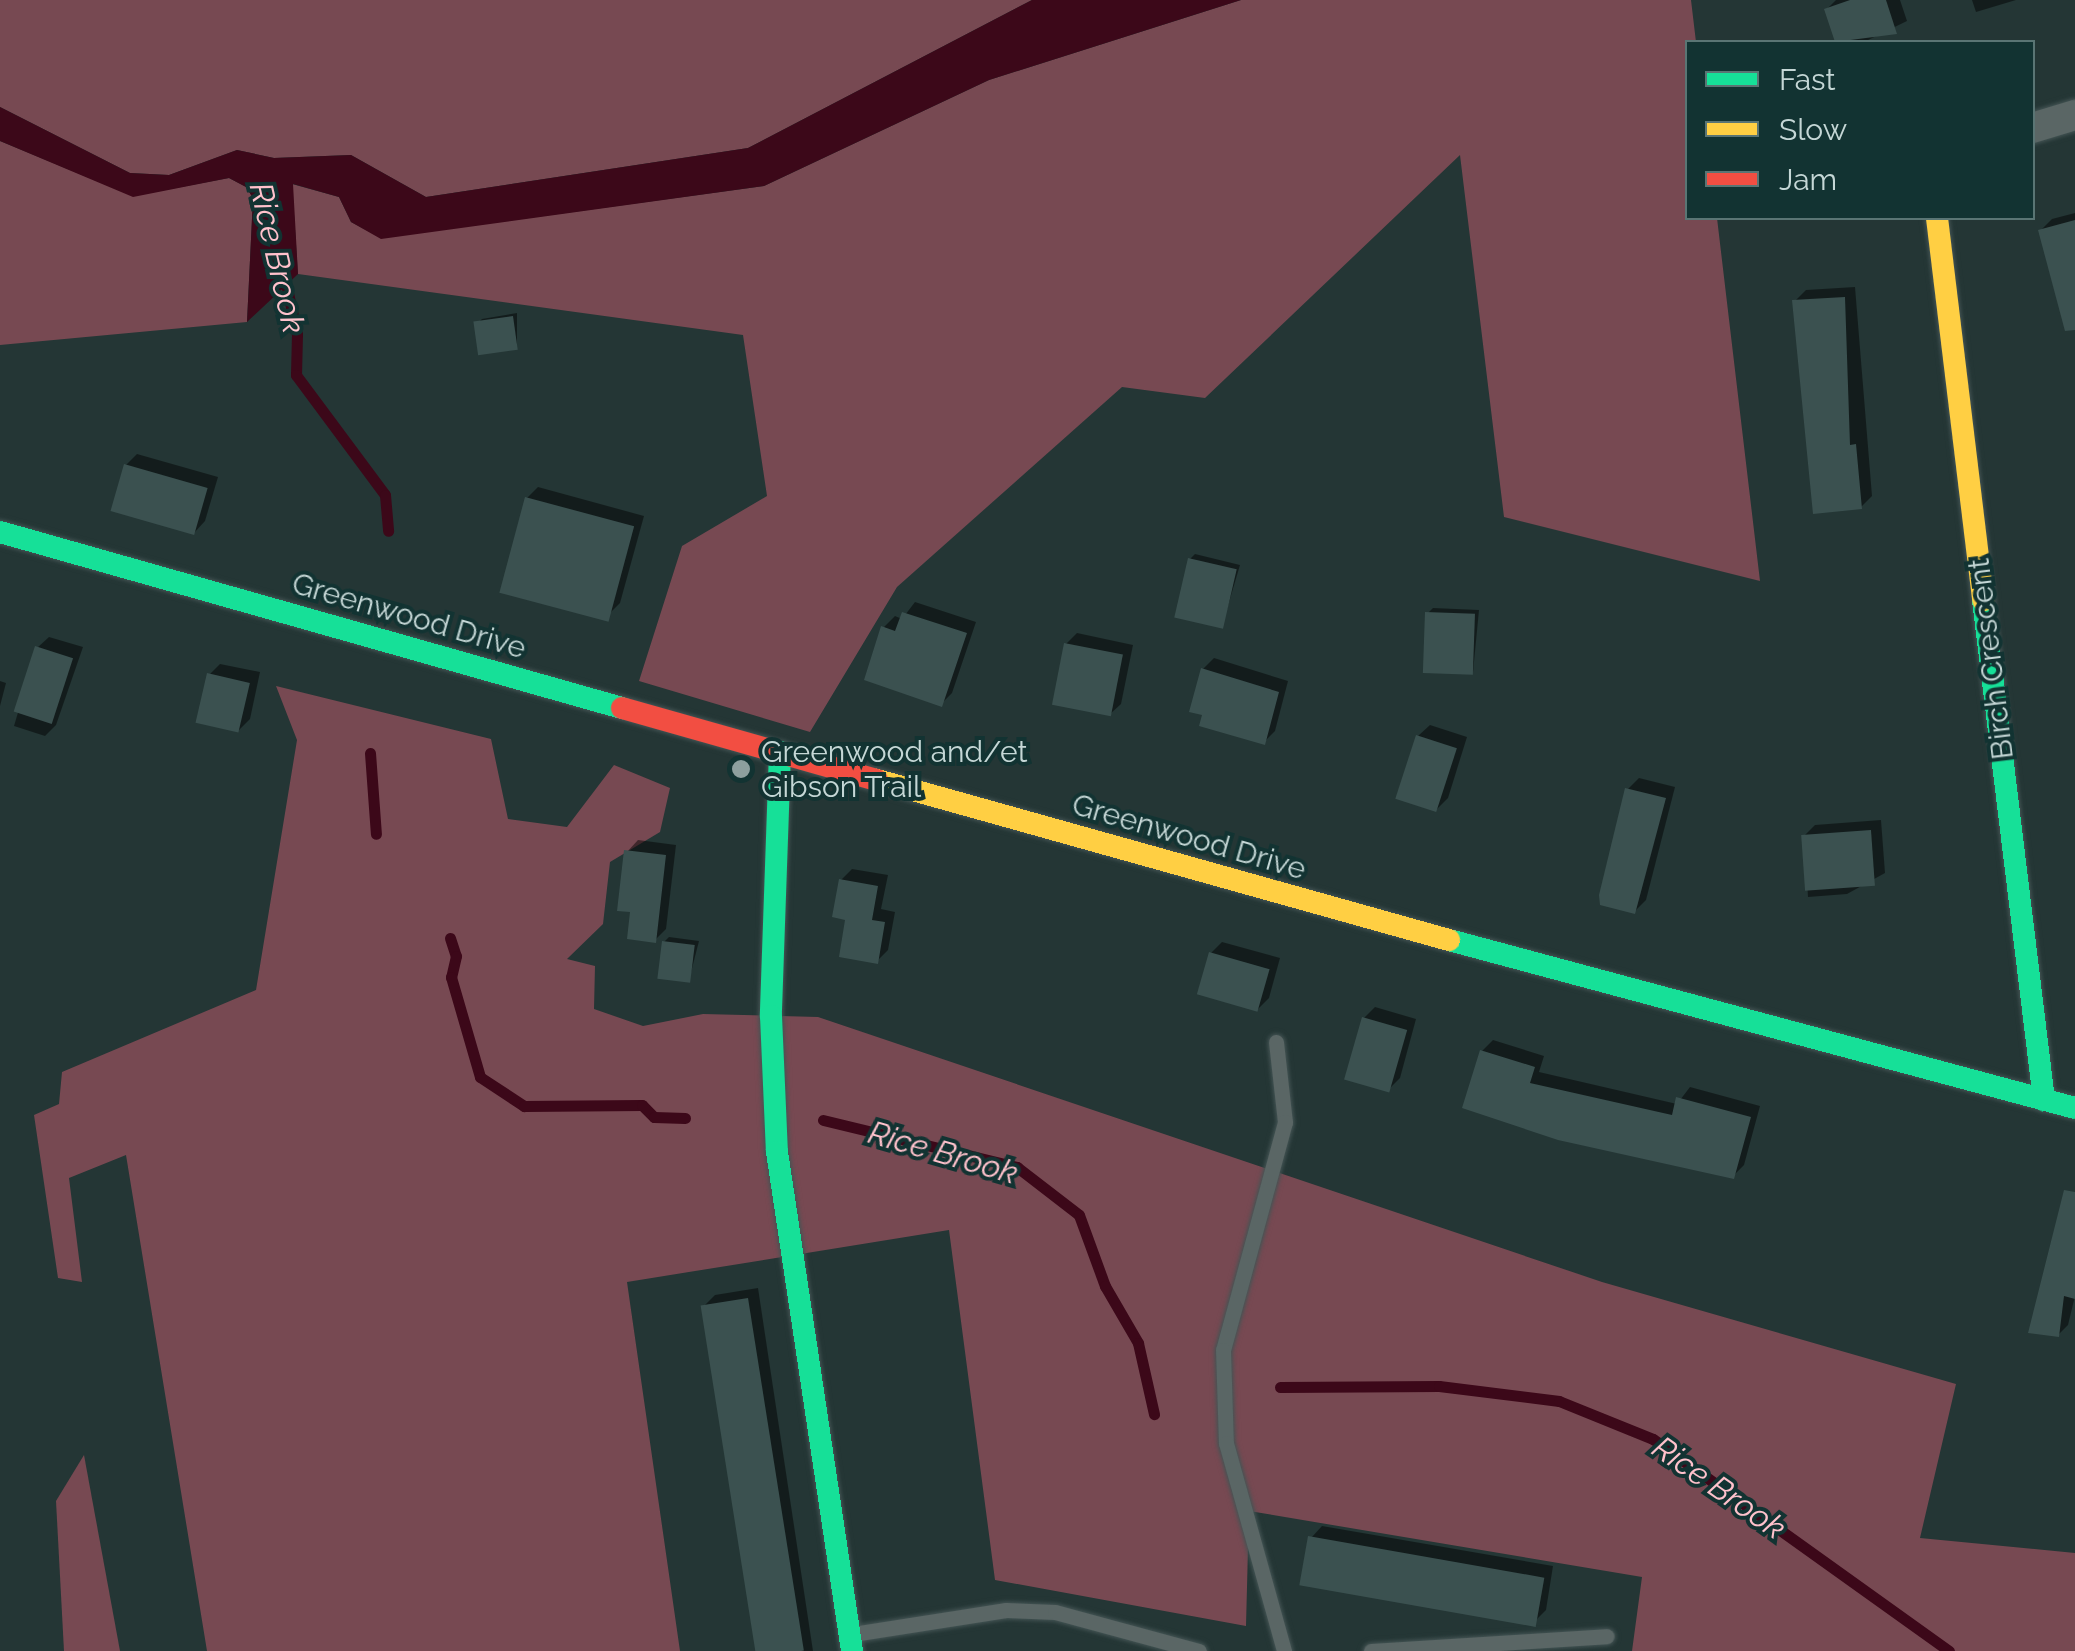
<!DOCTYPE html>
<style>
body{margin:0}
#map{position:relative;width:2075px;height:1651px;overflow:hidden;background:#243635;font-family:Raleway,sans-serif}
div>[style]{position:absolute}
[style*='--x']{left:calc(var(--x)*1px);top:calc(var(--y)*1px);width:calc(var(--w)*1px);rotate:calc(var(--a)*1deg)}
.green>*{inset:0;background:#774952}
.water>*{inset:0;background:#3c0819}
.shadow>*{inset:0;background:#0007}
.stream>*{height:11px;margin:-5.5px;padding:0 5.5px;transform-origin:5.5px;border-radius:5.5px;background:#3c0819}
.building>*{inset:0;background:#3b5150;transform-origin:0 0}
.roads{filter:drop-shadow(0 0 2px #445454) drop-shadow(0 0 2px #445454)}
.lane>*{height:15px;margin:-7.5px;padding:0 7.5px;transform-origin:7.5px;border-radius:7.5px;background:#5a6665}
.street>*{height:30px;margin:-15px;padding:0 15px;transform-origin:15px;border-radius:15px;background:#5a6665}
.fast>*{height:22px;margin:-11px;padding:0 11px;transform-origin:11px;border-radius:11px;background:#16e098}
.slow>*{height:22px;margin:-11px;padding:0 11px;transform-origin:11px;border-radius:11px;background:#ffcf43}
.jam>*{height:22px;margin:-11px;padding:0 11px;transform-origin:11px;border-radius:11px;background:#f24e42}
.dots>*{width:28px;height:28px;translate:-50% -50%;box-sizing:border-box;border:5px solid #123332;border-radius:50%}
span{translate:-50% -50%;white-space:nowrap;text-align:center;line-height:1.15;-webkit-text-stroke:8px #123332;paint-order:stroke}
.street-label{font-size:30px;color:#c5d7d6}
.poi-label{font-size:30px;color:#c5d7d6}
.left{translate:0 -50%;text-align:left}
.water-label{font-size:32px;color:#ffc2cc;font-style:italic}
.legend{position:absolute;left:1685px;top:40px;width:350px;height:180px;box-sizing:border-box;background:#123332;border:2px solid #5a7574;margin:0;padding:12px 18px;list-style:none;font-size:30px;color:#c5d7d6}
.legend li{display:flex;align-items:center;gap:20px;height:50px}
.legend b{width:50px;border:2px solid #5a7574}
</style>
<div id="map">
<div class="green">
<div style="clip-path:polygon(0 0,1032px 0,748px 148px,426px 197px,351px 155px,274px 158px,237px 150px,169px 175px,130px 173px,0 107px)"></div>
<div style="clip-path:polygon(1241px 0,1691px 0,1696px 42px,1688px 42px,1688px 218px,1717px 218px,1760px 581px,1504px 517px,1460px 155px,1205px 398px,1122px 387px,897px 587px,810px 732px,639px 681px,682px 546px,767px 496px,743px 335px,298px 274px,292px 184px,339px 197px,351px 222px,381px 238px,764px 186px,989px 80px)"></div>
<div style="clip-path:polygon(0 141px,133px 196px,229px 178px,246px 187px,253px 198px,247px 322px,0 345px)"></div>
<div style="clip-path:polygon(276px 686px,491px 739px,508px 819px,567px 827px,614px 765px,670px 788px,660px 832px,610px 862px,603px 924px,567px 959px,595px 966px,594px 1009px,643px 1026px,703px 1014px,818px 1017px,1602px 1282px,1956px 1384px,1920px 1538px,2075px 1553px,2075px 1651px,1632px 1651px,1642px 1577px,1249px 1511px,1246px 1626px,995px 1580px,949px 1230px,627px 1282px,680px 1651px,207px 1651px,126px 1155px,69px 1178px,82px 1282px,58px 1278px,34px 1115px,59px 1104px,62px 1072px,256px 990px,297px 740px)"></div>
<div style="clip-path:polygon(84px 1455px,120px 1651px,64px 1651px,56px 1501px)"></div>
</div>
<div class="water">
<div style="clip-path:polygon(1032px 0,1241px 0,989px 80px,764px 186px,381px 239px,351px 222px,339px 197px,293px 184px,298px 274px,247px 322px,253px 198px,246px 187px,229px 178px,133px 197px,0 141px,0 107px,130px 173px,169px 175px,237px 150px,274px 158px,351px 155px,426px 197px,748px 148px)"></div>
</div>
<div class="shadow">
<div style="clip-path:polygon(1836px 0,1900px 0,1907px 21px,1864px 42px,1838px 42px,1827px 9px)"></div>
<div style="clip-path:polygon(1972px 0,2016px 0,1976px 12px)"></div>
<div style="clip-path:polygon(2075px 213px,2075px 269px,2041px 230px,2052px 219px)"></div>
<div style="clip-path:polygon(1855px 287px,1872px 496px,1861px 507px,1795px 301px,1806px 290px)"></div>
<div style="clip-path:polygon(517px 313px,517px 348px,477px 324px,482px 319px)"></div>
<div style="clip-path:polygon(137px 454px,218px 477px,205px 521px,194px 533px,126px 465px)"></div>
<div style="clip-path:polygon(538px 487px,644px 516px,620px 603px,609px 614px,527px 498px)"></div>
<div style="clip-path:polygon(1195px 554px,1240px 565px,1222px 626px,1190px 559px)"></div>
<div style="clip-path:polygon(915px 602px,976px 622px,952px 693px,941px 704px,884px 627px,895px 616px,902px 619px)"></div>
<div style="clip-path:polygon(1433px 608px,1479px 610px,1473px 672px,1428px 613px)"></div>
<div style="clip-path:polygon(1077px 633px,1133px 645px,1121px 704px,1109px 715px,1066px 644px)"></div>
<div style="clip-path:polygon(49px 637px,83px 647px,56px 725px,45px 736px,14px 726px,37px 648px)"></div>
<div style="clip-path:polygon(1214px 658px,1288px 681px,1275px 731px,1264px 742px,1205px 713px,1203px 669px)"></div>
<div style="clip-path:polygon(220px 664px,260px 672px,250px 719px,239px 730px,209px 675px)"></div>
<div style="clip-path:polygon(0 681px,6px 683px,0 706px)"></div>
<div style="clip-path:polygon(1430px 725px,1467px 737px,1448px 798px,1437px 809px,1418px 736px)"></div>
<div style="clip-path:polygon(1639px 778px,1675px 787px,1646px 900px,1635px 911px,1628px 789px)"></div>
<div style="clip-path:polygon(1881px 820px,1885px 873px,1847px 894px,1808px 897px,1804px 836px,1815px 825px)"></div>
<div style="clip-path:polygon(638px 840px,676px 845px,666px 929px,655px 940px,633px 910px,627px 852px)"></div>
<div style="clip-path:polygon(852px 869px,888px 875px,881px 909px,895px 912px,888px 950px,877px 961px,848px 918px,841px 880px)"></div>
<div style="clip-path:polygon(669px 937px,699px 941px,689px 980px,664px 942px)"></div>
<div style="clip-path:polygon(1222px 942px,1280px 958px,1269px 998px,1258px 1009px,1211px 953px)"></div>
<div style="clip-path:polygon(1375px 1007px,1416px 1019px,1400px 1078px,1389px 1089px,1364px 1018px)"></div>
<div style="clip-path:polygon(1493px 1040px,1544px 1056px,1539px 1072px,1677px 1104px,1690px 1087px,1760px 1106px,1744px 1165px,1733px 1176px,1559px 1137px,1482px 1051px)"></div>
<div style="clip-path:polygon(2075px 1213px,2075px 1296px,2068px 1325px,2058px 1335px)"></div>
<div style="clip-path:polygon(758px 1288px,813px 1651px,756px 1651px,704px 1306px,715px 1295px)"></div>
<div style="clip-path:polygon(1322px 1526px,1553px 1566px,1546px 1610px,1535px 1621px,1311px 1538px)"></div>
</div>
<div class="stream">
<div style="--x:283;--y:270;--w:66;--a:77.7"></div>
<div style="--x:297;--y:334;--w:41;--a:91.4"></div>
<div style="--x:296;--y:375;--w:149;--a:53.4"></div>
<div style="--x:385;--y:495;--w:36;--a:85"></div>
<div style="--x:370;--y:753;--w:81;--a:85.8"></div>
<div style="--x:450;--y:938;--w:19;--a:72"></div>
<div style="--x:456;--y:956;--w:22;--a:103"></div>
<div style="--x:451;--y:977;--w:104;--a:73.8"></div>
<div style="--x:480;--y:1077;--w:53;--a:33.4"></div>
<div style="--x:524;--y:1106;--w:118;--a:-0.5"></div>
<div style="--x:642;--y:1105;--w:17;--a:45"></div>
<div style="--x:654;--y:1117;--w:31;--a:2"></div>
<div style="--x:823;--y:1120;--w:200;--a:13.6"></div>
<div style="--x:1017;--y:1167;--w:78;--a:37.7"></div>
<div style="--x:1079;--y:1215;--w:76;--a:69.9"></div>
<div style="--x:1105;--y:1286;--w:66;--a:59.9"></div>
<div style="--x:1138;--y:1343;--w:73;--a:77.3"></div>
<div style="--x:1280;--y:1387;--w:159;--a:-0.4"></div>
<div style="--x:1439;--y:1386;--w:121;--a:7.1"></div>
<div style="--x:1559;--y:1401;--w:101;--a:22"></div>
<div style="--x:1653;--y:1439;--w:364;--a:35.6"></div>
</div>
<div class="building">
<div style="clip-path:polygon(1850px 0,1886px 0,1897px 34px,1835px 42px,1824px 9px)"></div>
<div style="clip-path:polygon(2075px 220px,2075px 330px,2065px 331px,2038px 230px)"></div>
<div style="clip-path:polygon(1845px 297px,1850px 445px,1856px 444px,1862px 509px,1813px 514px,1792px 300px)"></div>
<div style="left:513px;top:316px;width:34px;height:40px;rotate:82deg"></div>
<div style="left:124px;top:464px;width:87px;height:49px;rotate:16deg"></div>
<div style="left:525px;top:497px;width:113px;height:99px;rotate:15deg"></div>
<div style="left:1188px;top:558px;width:50px;height:61px;rotate:13deg"></div>
<div style="clip-path:polygon(902px 612px,967px 633px,942px 707px,864px 680px,881px 626px,895px 631px)"></div>
<div style="left:1425px;top:612px;width:50px;height:61px;rotate:2deg"></div>
<div style="left:1064px;top:643px;width:60px;height:63px;rotate:11deg"></div>
<div style="left:35px;top:646px;width:40px;height:69px;rotate:18deg"></div>
<div style="clip-path:polygon(1201px 668px,1279px 692px,1265px 745px,1199px 726px,1202px 715px,1189px 712px)"></div>
<div style="left:207px;top:673px;width:44px;height:51px;rotate:13deg"></div>
<div style="left:1416px;top:735px;width:43px;height:67px;rotate:18deg"></div>
<div style="clip-path:polygon(1625px 788px,1666px 798px,1635px 914px,1600px 905px,1599px 895px)"></div>
<div style="left:1871px;top:830px;width:56px;height:70px;rotate:86deg"></div>
<div style="clip-path:polygon(624px 850px,666px 855px,656px 943px,627px 939px,630px 912px,617px 911px)"></div>
<div style="clip-path:polygon(839px 879px,878px 886px,872px 920px,885px 922px,878px 964px,839px 957px,845px 920px,832px 917px)"></div>
<div style="left:662px;top:941px;width:33px;height:38px;rotate:7deg"></div>
<div style="left:1209px;top:952px;width:63px;height:44px;rotate:16deg"></div>
<div style="left:1362px;top:1017px;width:47px;height:65px;rotate:16deg"></div>
<div style="clip-path:polygon(1480px 1050px,1535px 1067px,1530px 1083px,1672px 1115px,1676px 1097px,1751px 1117px,1734px 1179px,1558px 1140px,1462px 1108px)"></div>
<div style="clip-path:polygon(2064px 1190px,2075px 1192px,2075px 1299px,2064px 1296px,2059px 1337px,2028px 1333px)"></div>
<div style="left:748px;top:1298px;width:357px;height:48px;rotate:81deg"></div>
<div style="left:1308px;top:1536px;width:240px;height:50px;rotate:10deg"></div>
</div>
<div class="roads">
<div class="lane">
<div style="--x:1276;--y:1042;--w:81;--a:83.6"></div>
<div style="--x:1285;--y:1122;--w:236;--a:105.2"></div>
<div style="--x:1223;--y:1350;--w:93;--a:88.2"></div>
<div style="--x:1226;--y:1443;--w:216;--a:74.4"></div>
<div style="--x:853;--y:1634;--w:155;--a:-8.9"></div>
<div style="--x:1006;--y:1610;--w:49;--a:2.3"></div>
<div style="--x:1055;--y:1612;--w:149;--a:15.2"></div>
<div style="--x:1371;--y:1651;--w:236;--a:-3.6"></div>
</div>
<div class="street">
<div style="--x:2032;--y:128;--w:45;--a:-16.8"></div>
</div>
<div class="fast">
<div style="--x:0;--y:532;--w:646;--a:15.8"></div>
<div style="--x:1983;--y:600;--w:504;--a:83.04"></div>
<div style="--x:780;--y:752;--w:264;--a:92"></div>
<div style="--x:771;--y:1016;--w:136;--a:87.5"></div>
<div style="--x:777;--y:1152;--w:505;--a:81.45"></div>
<div style="--x:1449;--y:940;--w:648;--a:15.02"></div>
</div>
<div class="slow">
<div style="--x:1937;--y:218;--w:385;--a:83.1"></div>
<div style="--x:877;--y:780;--w:594;--a:15.63"></div>
</div>
<div class="jam">
<div style="--x:622;--y:708;--w:265;--a:15.8"></div>
</div>
</div>
<div class="dots">
<div style="left:741px;top:769px;background:#8d9f9e"></div>
</div>
<div class="street-label">
<span style="left:409px;top:616px;rotate:16deg">Greenwood Drive</span>
<span style="left:1991px;top:659px;rotate:-97deg">Birch Crescent</span>
<span style="left:1189px;top:837px;rotate:16deg">Greenwood Drive</span>
</div>
<div class="poi-label">
<span class="left" style="left:761px;top:769px">Greenwood and/et<br>Gibson Trail</span>
</div>
<div class="water-label">
<span style="left:277px;top:258px;rotate:77deg">Rice Brook</span>
<span style="left:943px;top:1153px;rotate:16deg">Rice Brook</span>
<span style="left:1719px;top:1488px;rotate:35deg">Rice Brook</span>
</div>
<ul class="legend">
<li><b style="height:12px;background:#16e098"></b>Fast</li>
<li><b style="height:12px;background:#ffcf43"></b>Slow</li>
<li><b style="height:12px;background:#f24e42"></b>Jam</li>
</ul>
</div>
